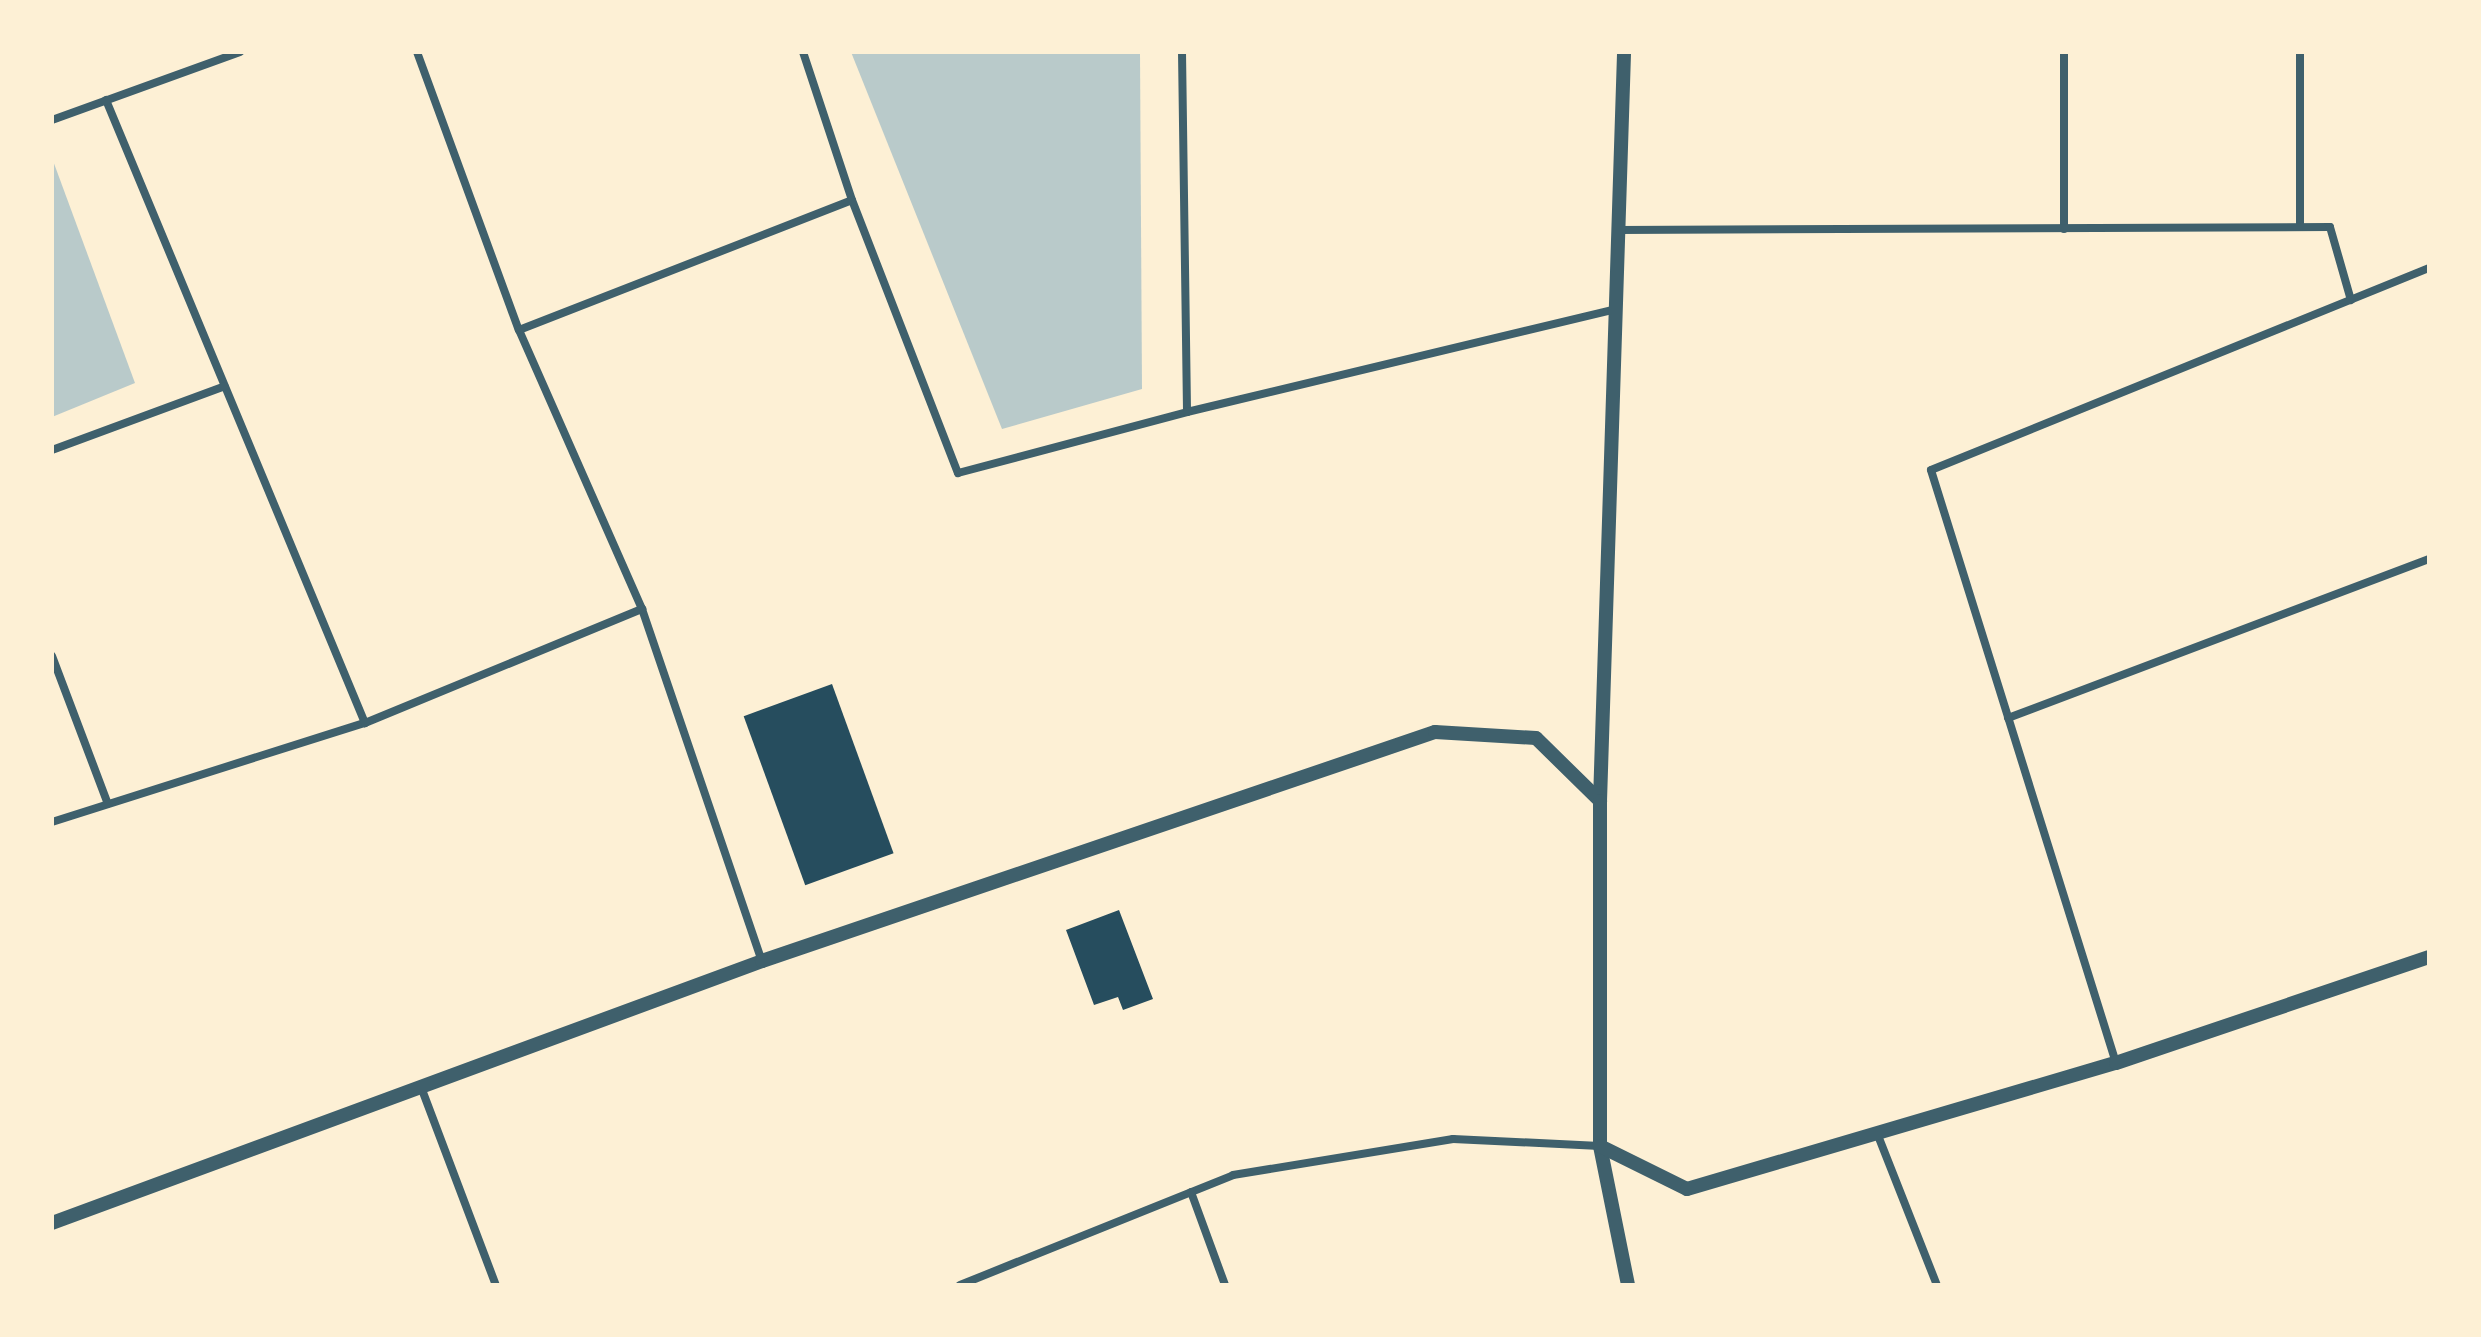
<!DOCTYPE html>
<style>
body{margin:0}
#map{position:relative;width:2481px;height:1337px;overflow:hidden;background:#fdf0d5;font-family:Quicksand,sans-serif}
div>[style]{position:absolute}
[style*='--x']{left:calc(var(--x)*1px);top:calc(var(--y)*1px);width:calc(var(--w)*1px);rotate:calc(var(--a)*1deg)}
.green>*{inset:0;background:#b9caca}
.building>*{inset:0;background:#264d5e;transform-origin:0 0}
.minor>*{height:8px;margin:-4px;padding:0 4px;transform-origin:4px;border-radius:4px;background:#3f606c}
.tertiary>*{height:14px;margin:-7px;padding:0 7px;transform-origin:7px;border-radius:7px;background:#3f606c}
span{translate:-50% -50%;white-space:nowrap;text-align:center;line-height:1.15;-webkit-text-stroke:6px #fdf0d5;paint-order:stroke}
.frame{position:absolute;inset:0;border:54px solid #fdf0d5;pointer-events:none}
</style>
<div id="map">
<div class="green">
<div style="clip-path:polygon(851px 52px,1140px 52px,1142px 389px,1002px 429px)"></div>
<div style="clip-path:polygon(52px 158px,135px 383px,52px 417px)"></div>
</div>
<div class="building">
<div style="left:832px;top:684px;width:180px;height:94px;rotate:70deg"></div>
<div style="clip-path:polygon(1119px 910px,1153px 999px,1123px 1010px,1118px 997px,1094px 1005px,1066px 930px)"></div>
</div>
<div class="minor">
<div style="--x:417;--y:52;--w:296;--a:69.9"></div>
<div style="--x:519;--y:330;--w:305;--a:66.2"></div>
<div style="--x:642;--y:609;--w:372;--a:71.2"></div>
<div style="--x:803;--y:52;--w:156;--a:71.7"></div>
<div style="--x:1182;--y:52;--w:360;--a:89.2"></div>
<div style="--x:2064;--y:52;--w:177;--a:90"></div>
<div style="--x:106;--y:100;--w:675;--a:67.43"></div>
<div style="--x:52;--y:120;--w:200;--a:-19.9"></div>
<div style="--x:2300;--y:227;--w:175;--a:-90"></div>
<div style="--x:1618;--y:230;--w:712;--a:-0.24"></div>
<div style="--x:2330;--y:227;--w:76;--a:74"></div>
<div style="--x:519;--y:330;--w:357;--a:-21.3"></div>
<div style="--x:852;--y:200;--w:293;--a:68.8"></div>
<div style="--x:958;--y:473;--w:237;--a:-14.9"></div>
<div style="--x:1187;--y:412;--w:440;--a:-13.5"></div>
<div style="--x:52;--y:450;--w:184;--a:-20.3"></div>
<div style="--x:52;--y:656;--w:158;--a:69.3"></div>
<div style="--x:2008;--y:718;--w:450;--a:-20.7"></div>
<div style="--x:52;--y:822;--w:328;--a:-17.6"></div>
<div style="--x:365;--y:723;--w:300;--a:-22.4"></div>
<div style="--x:2116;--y:1063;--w:621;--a:-107.33"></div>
<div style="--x:1931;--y:470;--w:537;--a:-22.08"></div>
<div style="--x:421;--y:1087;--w:212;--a:69.3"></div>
<div style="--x:1877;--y:1133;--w:163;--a:68.5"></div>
<div style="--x:1191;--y:1192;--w:99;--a:69.9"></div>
<div style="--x:960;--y:1285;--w:294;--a:-21.9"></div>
<div style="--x:1233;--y:1175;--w:223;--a:-9.3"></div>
<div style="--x:1453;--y:1139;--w:147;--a:2.7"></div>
</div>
<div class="tertiary">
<div style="--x:1600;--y:801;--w:749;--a:-88.16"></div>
<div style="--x:1600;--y:1146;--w:142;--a:78.6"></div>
<div style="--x:52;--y:1223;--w:757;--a:-20.25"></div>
<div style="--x:762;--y:961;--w:711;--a:-18.79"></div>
<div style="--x:1435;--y:732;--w:101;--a:3.4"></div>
<div style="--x:1536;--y:738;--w:90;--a:44.5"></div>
<div style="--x:1600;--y:801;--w:345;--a:90"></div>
<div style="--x:1600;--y:1146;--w:97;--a:26.3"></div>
<div style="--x:1687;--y:1189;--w:447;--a:-16.4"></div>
<div style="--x:2116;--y:1063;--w:330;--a:-18.7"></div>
</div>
<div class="frame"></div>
</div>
